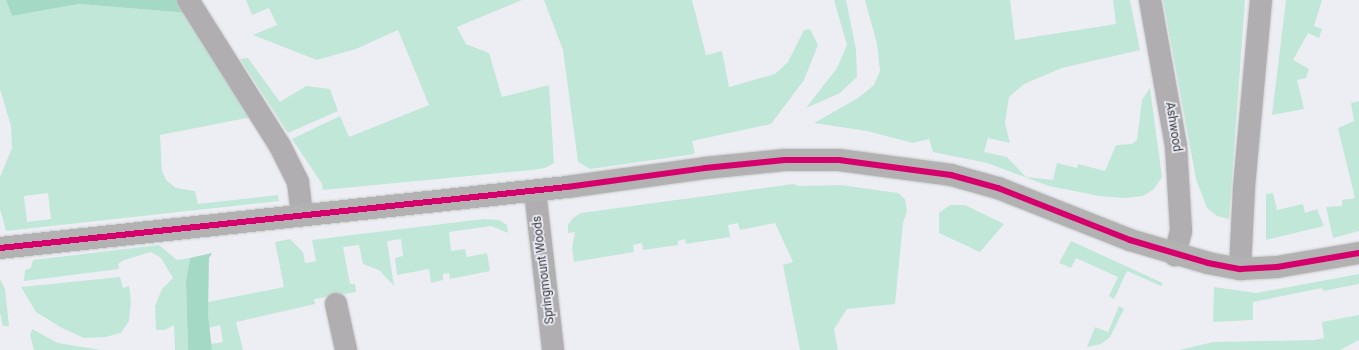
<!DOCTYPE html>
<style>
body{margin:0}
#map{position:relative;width:1359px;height:350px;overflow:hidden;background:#edeef3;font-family:Roboto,sans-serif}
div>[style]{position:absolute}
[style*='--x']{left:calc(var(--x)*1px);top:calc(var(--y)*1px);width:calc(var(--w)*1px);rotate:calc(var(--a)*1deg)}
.green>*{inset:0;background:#c1e7d8}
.forest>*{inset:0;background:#a3d9c5}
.roads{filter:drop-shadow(0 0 1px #c9cacd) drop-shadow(0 0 1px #c9cacd)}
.minor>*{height:22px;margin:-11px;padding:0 11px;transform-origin:11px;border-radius:11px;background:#b0aeb0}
.major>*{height:22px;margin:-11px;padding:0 11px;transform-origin:11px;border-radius:11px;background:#b2b2b3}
.cycleway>*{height:6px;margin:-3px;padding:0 3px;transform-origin:3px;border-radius:3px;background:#d6006c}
span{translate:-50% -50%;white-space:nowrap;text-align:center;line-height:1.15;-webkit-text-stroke:3.5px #ebecf5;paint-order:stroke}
.street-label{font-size:12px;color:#36373a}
</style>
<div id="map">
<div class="green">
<div style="clip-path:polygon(evenodd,0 0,6px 0,12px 16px,79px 4px,188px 13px,252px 117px,160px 135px,162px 171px,166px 180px,176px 188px,195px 191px,198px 204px,278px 195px,279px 201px,6px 231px,0 209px,0 177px,12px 148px,11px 126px,0 89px,0 0,48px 193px,51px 219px,27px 222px,24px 196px,48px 193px)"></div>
<div style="clip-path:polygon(246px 0,522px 0,457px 27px,466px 44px,489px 53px,502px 97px,549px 85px,554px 163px,545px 168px,532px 170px,323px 190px,322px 184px,292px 139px,340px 116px,349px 137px,429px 105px,398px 30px,356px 49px,317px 60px,253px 35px,277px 25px,269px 8px,252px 15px)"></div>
<div style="clip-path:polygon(544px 0,692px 0,706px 55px,722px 51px,729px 87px,775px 74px,788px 62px,804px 30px,810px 29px,818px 45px,804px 80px,771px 124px,692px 141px,695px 154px,590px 169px,578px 162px,563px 50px)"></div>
<div style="clip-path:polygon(834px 0,846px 0,856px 49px,857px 77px,840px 93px,806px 108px,837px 68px,847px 45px)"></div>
<div style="clip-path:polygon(865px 0,1010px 0,1015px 40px,1116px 24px,1113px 0,1130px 0,1140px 50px,1062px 68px,1024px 84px,1009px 97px,1005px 123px,1010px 143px,988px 138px,984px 152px,1007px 157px,1026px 177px,1053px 180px,1057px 163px,1077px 168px,1078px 164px,1105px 171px,1116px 145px,1132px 144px,1137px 140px,1142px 100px,1150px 88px,1162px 177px,1154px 189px,1143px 196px,1125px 198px,1099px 196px,1049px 186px,987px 163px,933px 152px,929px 139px,913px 143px,867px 131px,814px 123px,858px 98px,874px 85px,880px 71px,877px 44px)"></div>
<div style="clip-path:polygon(1163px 0,1245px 0,1229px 219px,1217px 216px,1207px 208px,1196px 179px)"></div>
<div style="clip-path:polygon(1286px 0,1322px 0,1314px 26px,1322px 29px,1319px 38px,1308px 33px,1293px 60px,1309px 69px,1306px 78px,1297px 80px,1304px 109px,1272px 115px)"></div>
<div style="clip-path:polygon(248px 58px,280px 102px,306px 86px,330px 89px,338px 111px,288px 133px,240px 59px)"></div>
<div style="clip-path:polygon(1359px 101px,1359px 231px,1333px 238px,1326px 207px,1342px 206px,1342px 200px,1355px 198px,1338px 128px,1354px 121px,1351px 103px)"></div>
<div style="clip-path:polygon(793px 184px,799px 186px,841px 185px,898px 193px,905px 199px,907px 211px,903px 223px,895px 304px,847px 309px,834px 329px,838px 350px,800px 350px,783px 265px,793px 262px,775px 223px,740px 230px,738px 223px,728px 225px,730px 237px,686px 244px,685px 239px,678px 241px,678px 245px,643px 250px,642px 243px,633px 245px,634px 252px,574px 262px,572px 248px,575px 232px,568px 233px,568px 225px,573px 218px,581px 213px)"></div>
<div style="clip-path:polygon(1273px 193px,1277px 210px,1303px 204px,1305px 213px,1317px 209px,1324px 226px,1266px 240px,1266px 194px)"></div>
<div style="clip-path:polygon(950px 205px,965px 205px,1004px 224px,980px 252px,939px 233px,939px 213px)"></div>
<div style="clip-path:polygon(483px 219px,499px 220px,507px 225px,508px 233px,491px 226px,449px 232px,451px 251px,465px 249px,467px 257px,487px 253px,490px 271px,450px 279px,449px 273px,443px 274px,443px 280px,431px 283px,429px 269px,397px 275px,395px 258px,403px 256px,401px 239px,387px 241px,394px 286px,379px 270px,363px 264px,359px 245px,343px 247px,350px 284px,355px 284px,356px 292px,314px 299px,315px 304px,236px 322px,243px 350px,212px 350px,211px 344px,223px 342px,220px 325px,208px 328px,208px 302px,284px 287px,275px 242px,290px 239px,303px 252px,305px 263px,316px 261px,312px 240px)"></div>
<div style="clip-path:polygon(1071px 241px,1163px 283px,1161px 286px,1127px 271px,1114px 299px,1109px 296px,1118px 277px,1076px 258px,1071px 268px,1059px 263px)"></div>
<div style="clip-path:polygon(159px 245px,177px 260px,190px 258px,186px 281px,188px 350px,175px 350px,174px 325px,165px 330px,156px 330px,155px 306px,162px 289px,173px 278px,161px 258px,151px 252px,124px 260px,118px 264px,119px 269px,24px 281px,25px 270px,31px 268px,33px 260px)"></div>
<div style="clip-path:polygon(1359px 274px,1359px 284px,1323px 291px,1322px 288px,1253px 302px,1253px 320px,1213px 322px,1214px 287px,1256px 293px)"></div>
<div style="clip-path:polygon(120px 277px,123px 288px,129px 286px,131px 301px,129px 321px,121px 333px,105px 337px,84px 338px,62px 328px,36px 312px,21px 287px)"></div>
<div style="clip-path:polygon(0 279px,5px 289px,9px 326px,3px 326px,0 313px)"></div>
<div style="clip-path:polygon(1119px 306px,1124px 309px,1110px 337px,1101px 344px,1087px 347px,1095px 327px,1108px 332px)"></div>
<div style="clip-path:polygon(1359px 315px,1359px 340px,1340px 350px,1179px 350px,1213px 342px,1315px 340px,1324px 338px,1322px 322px)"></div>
<div style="clip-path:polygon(32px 329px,58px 343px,101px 350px,34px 350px,30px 335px)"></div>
</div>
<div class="forest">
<div style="clip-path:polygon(6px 0,180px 0,188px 13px,79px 4px,12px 16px)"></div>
<div style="clip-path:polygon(212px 253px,209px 258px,208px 315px,212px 350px,188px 350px,186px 281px,190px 258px)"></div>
</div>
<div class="roads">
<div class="minor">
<div style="--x:188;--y:0;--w:173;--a:57.8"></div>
<div style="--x:280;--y:146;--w:40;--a:63.4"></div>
<div style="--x:298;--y:182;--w:32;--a:83"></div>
<div style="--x:1150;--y:0;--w:148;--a:79.9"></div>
<div style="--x:1176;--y:146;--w:85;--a:86.6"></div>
<div style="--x:1181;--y:231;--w:25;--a:104"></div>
<div style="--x:535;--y:191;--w:160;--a:83.5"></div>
<div style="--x:1240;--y:269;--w:82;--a:-87.2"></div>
<div style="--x:1244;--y:187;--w:188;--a:-84.8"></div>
<div style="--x:336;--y:304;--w:47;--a:77.7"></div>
</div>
<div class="major">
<div style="--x:0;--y:248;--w:570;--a:-6.14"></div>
<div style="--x:567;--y:187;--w:139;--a:-7.8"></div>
<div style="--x:705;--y:168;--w:80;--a:-5.7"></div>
<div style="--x:785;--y:160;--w:54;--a:0"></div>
<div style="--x:839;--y:160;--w:113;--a:7.6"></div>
<div style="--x:951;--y:175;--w:49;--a:15.5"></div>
<div style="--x:998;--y:188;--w:142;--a:21.5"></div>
<div style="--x:1130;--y:240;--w:81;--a:16.4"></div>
<div style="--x:1208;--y:263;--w:33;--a:11"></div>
<div style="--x:1240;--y:269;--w:37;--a:-3"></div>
<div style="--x:1277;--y:267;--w:83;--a:-9.7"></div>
</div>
</div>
<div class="cycleway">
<div style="--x:0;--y:248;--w:570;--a:-6.14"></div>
<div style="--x:567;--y:187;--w:139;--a:-7.8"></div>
<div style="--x:705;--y:168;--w:80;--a:-5.7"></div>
<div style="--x:785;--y:160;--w:54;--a:0"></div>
<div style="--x:839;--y:160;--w:113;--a:7.6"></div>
<div style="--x:951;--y:175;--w:49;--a:15.5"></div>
<div style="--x:998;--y:188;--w:142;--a:21.5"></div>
<div style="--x:1130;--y:240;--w:81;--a:16.4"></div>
<div style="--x:1208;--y:263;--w:33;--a:11"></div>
<div style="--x:1240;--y:269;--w:37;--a:-3"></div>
<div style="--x:1277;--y:267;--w:83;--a:-9.7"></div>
</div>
<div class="street-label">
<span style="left:1173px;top:127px;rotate:81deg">Ashwood</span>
<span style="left:544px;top:270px;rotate:-97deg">Springmount Woods</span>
</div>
</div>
